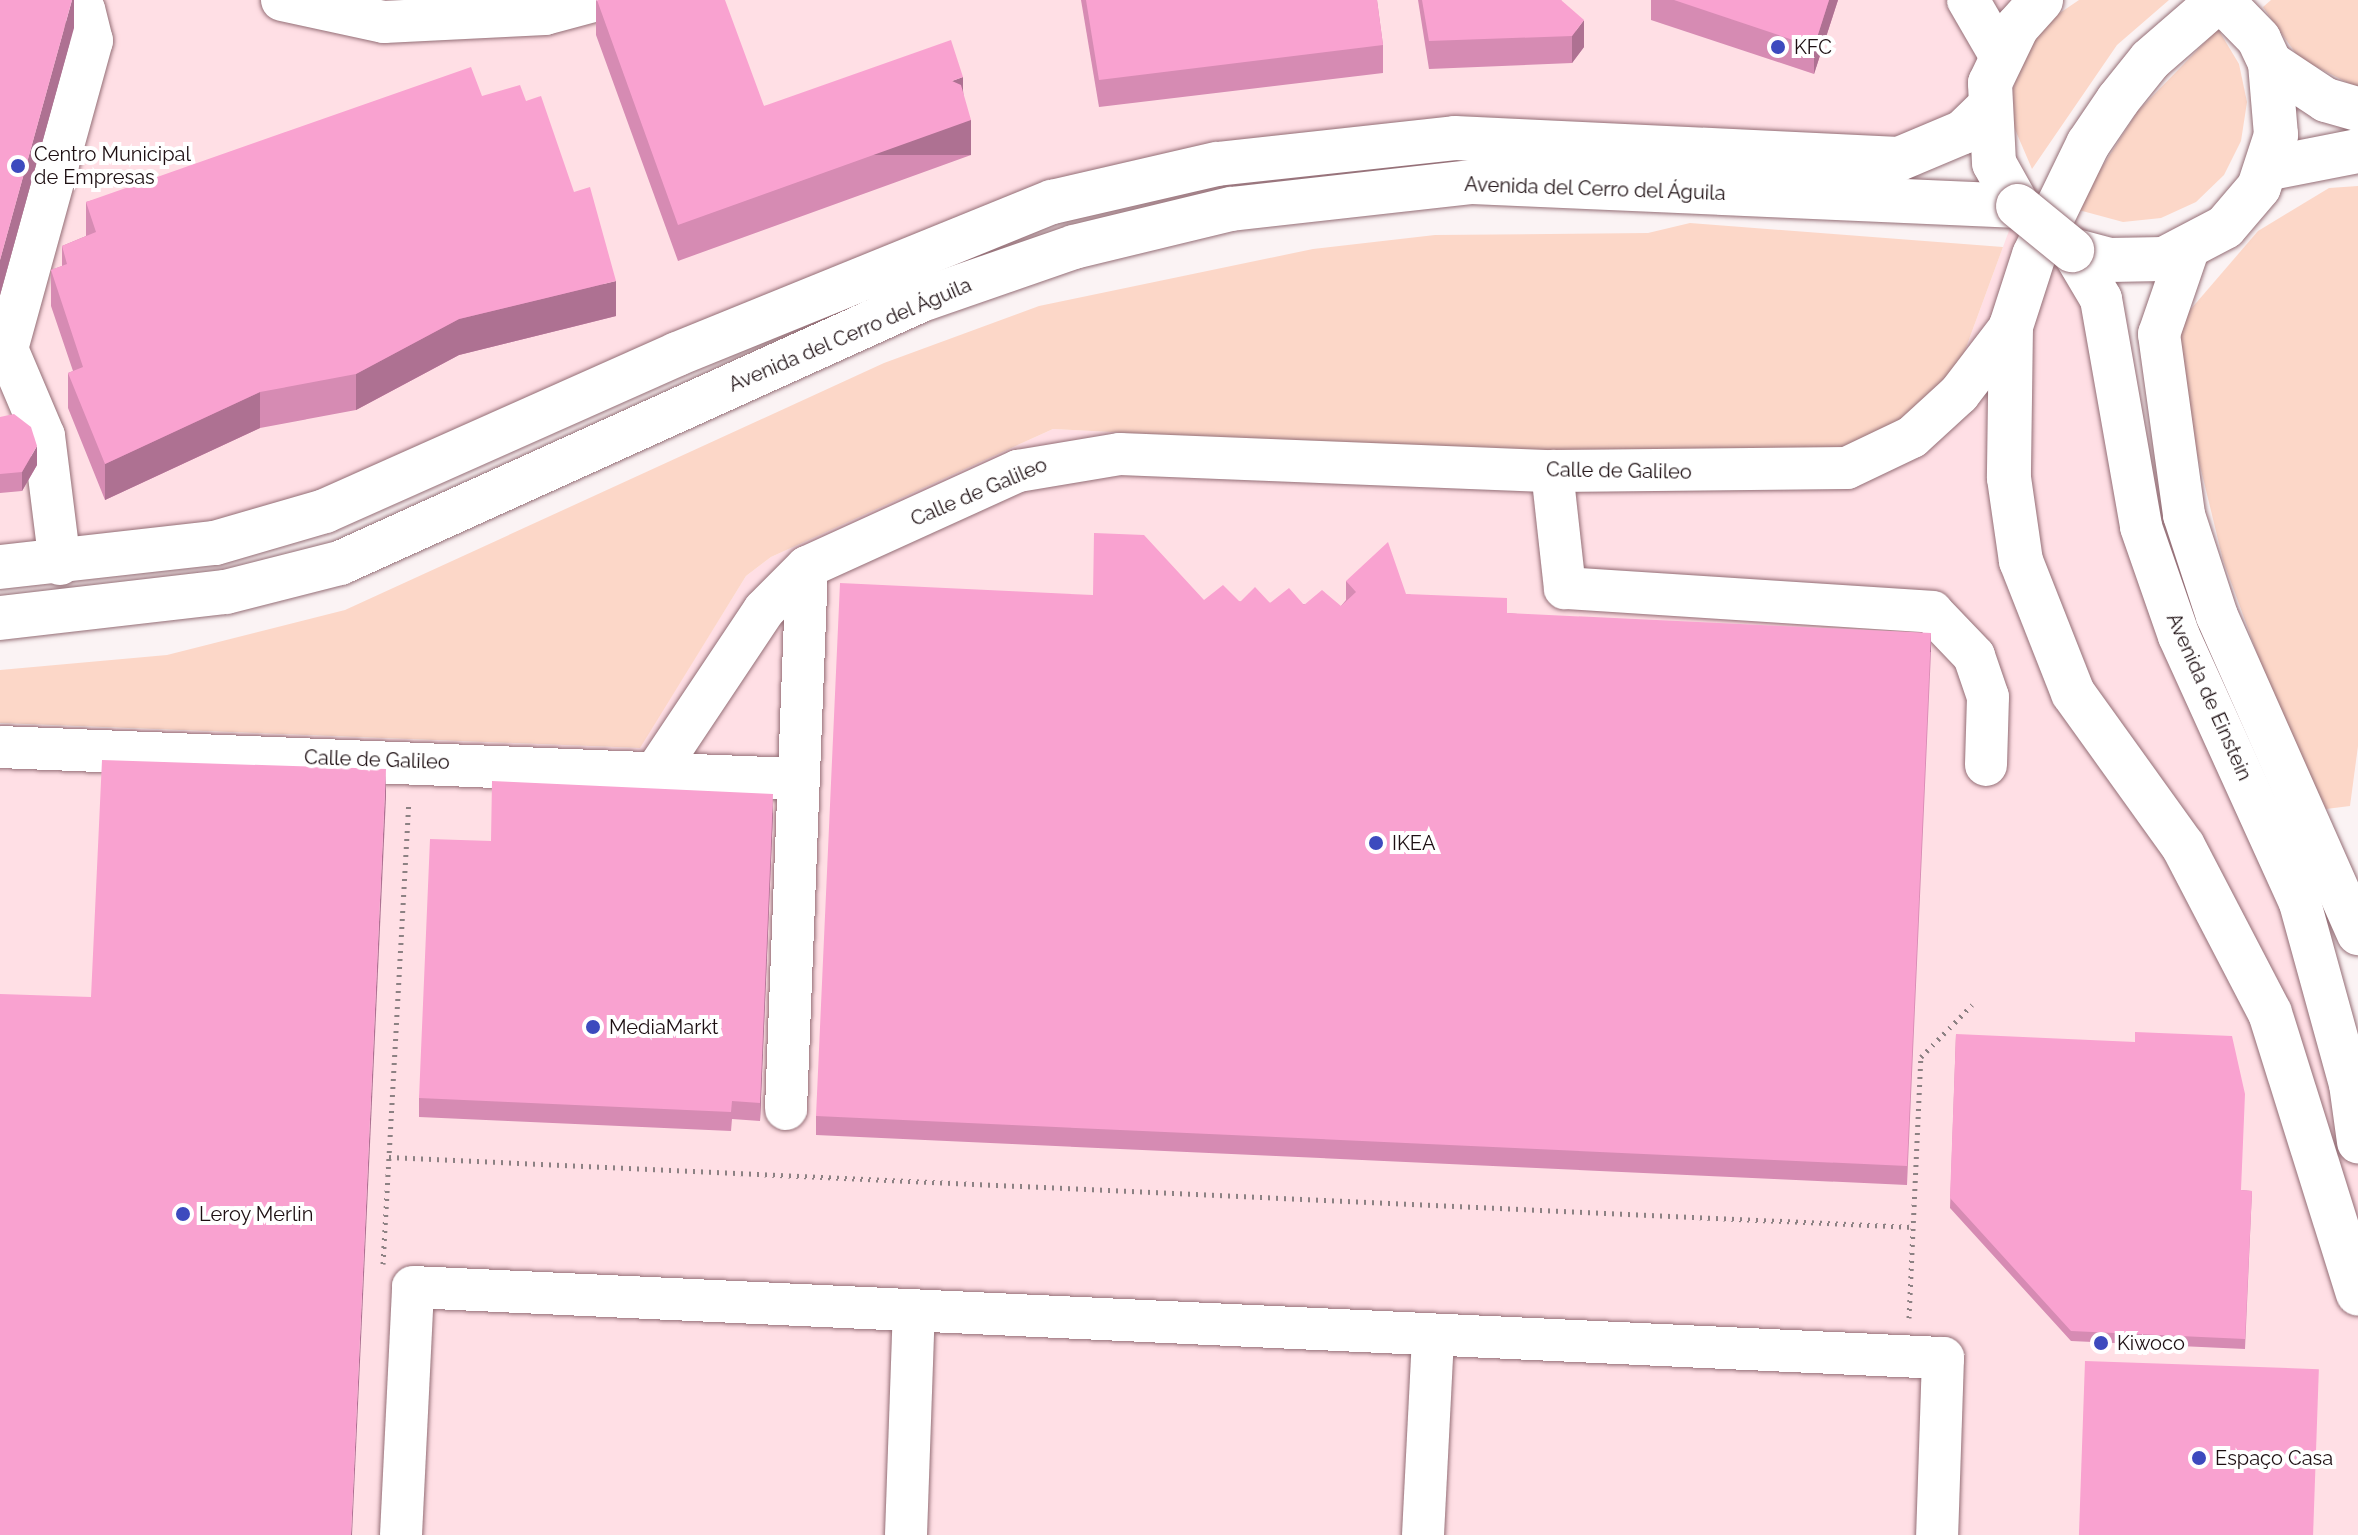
<!DOCTYPE html>
<meta charset="utf-8">
<style>
body{margin:0}
#map{position:relative;width:2358px;height:1535px;overflow:hidden;background:#fbf3f4;font-family:Raleway,sans-serif}
div>[style]{position:absolute}
[style*='--x']{left:calc(var(--x)*1px);top:calc(var(--y)*1px);width:calc(var(--w)*1px);rotate:calc(var(--a)*1deg)}
.built>*{inset:0;background:#ffdfe5}
.green>*{inset:0;background:#fcd7c8}
.path>*{height:5px;margin-top:-2.5px;transform-origin:0;background:repeating-linear-gradient(90deg,#8c8183 0 2px,transparent 0 8px)}
.roads{filter:drop-shadow(0 0 2px #946e76) drop-shadow(0 0 2px #946e76)}
.minor>*{height:42px;margin:-21px;padding:0 21px;transform-origin:21px;border-radius:21px;background:#fff}
.major>*{height:44px;margin:-22px;padding:0 22px;transform-origin:22px;border-radius:22px;background:#fff}
.highway>*{height:44px;margin:-22px;padding:0 22px;transform-origin:22px;border-radius:22px;background:#fff}
.bridges{filter:drop-shadow(0 0 2px #946e76) drop-shadow(0 0 2px #946e76)}
.major-bridge>*{height:44px;margin:-22px;padding:0 22px;transform-origin:22px;border-radius:22px;background:#fff}
.wall>*{inset:0;background:#d68bb3}
.shaded-wall>*{inset:0;background:#ae7192;transform-origin:0 0}
.building>*{inset:0;background:#f9a2d0;transform-origin:0 0}
.dots>*{width:22px;height:22px;translate:-50% -50%;box-sizing:border-box;border:4px solid #fff;border-radius:50%}
span{translate:-50% -50%;white-space:nowrap;text-align:center;line-height:1.15;-webkit-text-stroke:8px #fff;paint-order:stroke}
.poi-label{font-size:20px;color:#1d0f12}
.left{translate:0 -50%;text-align:left}
.street-label{font-size:20px;color:#1d0f12}
</style>
<div id="map">
<div class="built">
<div style="clip-path:polygon(0 0,2041px 0,1990px 83px,1899px 159px,1455px 138px,1052px 202px,325px 511px,0 567px)"></div>
<div style="clip-path:polygon(2018px 206px,2072px 250px,2119px 418px,2247px 783px,2358px 1142px,2358px 1535px,0 1535px,0 724px,639px 748px,746px 576px,771px 557px,1053px 429px,1554px 455px,1956px 375px)"></div>
</div>
<div class="green">
<div style="clip-path:polygon(2079px 0,2169px 0,2117px 45px,2032px 169px,2014px 127px,2013px 89px,2025px 52px,2048px 21px)"></div>
<div style="clip-path:polygon(2271px 0,2358px 0,2358px 88px,2299px 58px,2263px 7px)"></div>
<div style="clip-path:polygon(2218px 29px,2239px 64px,2247px 102px,2241px 141px,2224px 175px,2196px 202px,2161px 218px,2123px 222px,2075px 209px,2138px 111px)"></div>
<div style="clip-path:polygon(2358px 186px,2358px 746px,2350px 806px,2326px 809px,2273px 697px,2223px 560px,2184px 400px,2178px 324px,2258px 231px,2329px 188px)"></div>
<div style="clip-path:polygon(1690px 223px,2003px 247px,1956px 375px,1888px 431px,1839px 455px,1554px 455px,1053px 429px,771px 557px,746px 576px,640px 748px,0 723px,0 670px,167px 655px,345px 610px,884px 363px,1039px 306px,1313px 249px,1435px 235px,1648px 233px)"></div>
</div>
<div class="path">
<div style="--x:389;--y:1157;--w:1526;--a:2.63"></div>
<div style="--x:383;--y:1264;--w:463;--a:-86.8"></div>
<div style="--x:1909;--y:1318;--w:261;--a:-87.4"></div>
<div style="--x:1921;--y:1057;--w:73;--a:-45.6"></div>
</div>
<div class="roads">
<div class="minor">
<div style="--x:282;--y:0;--w:104;--a:12.2"></div>
<div style="--x:384;--y:22;--w:161;--a:-2.8"></div>
<div style="--x:545;--y:14;--w:54;--a:-15.1"></div>
<div style="--x:1968;--y:0;--w:66;--a:59.9"></div>
<div style="--x:2072;--y:250;--w:57;--a:59.4"></div>
<div style="--x:2101;--y:299;--w:231;--a:80"></div>
<div style="--x:2141;--y:527;--w:115;--a:70.8"></div>
<div style="--x:2179;--y:636;--w:293;--a:65.6"></div>
<div style="--x:2300;--y:903;--w:188;--a:74.6"></div>
<div style="--x:2350;--y:1084;--w:59;--a:82.1"></div>
<div style="--x:2188;--y:250;--w:89;--a:109"></div>
<div style="--x:2159;--y:334;--w:183;--a:82.1"></div>
<div style="--x:2184;--y:515;--w:106;--a:71.9"></div>
<div style="--x:2217;--y:616;--w:348;--a:66.1"></div>
<div style="--x:1552;--y:471;--w:118;--a:83.7"></div>
<div style="--x:1565;--y:588;--w:368;--a:3.7"></div>
<div style="--x:1932;--y:612;--w:61;--a:46.3"></div>
<div style="--x:1974;--y:656;--w:43;--a:71.1"></div>
<div style="--x:1988;--y:697;--w:68;--a:91.7"></div>
<div style="--x:60;--y:564;--w:129;--a:-97.1"></div>
<div style="--x:44;--y:436;--w:95;--a:-113"></div>
<div style="--x:7;--y:349;--w:320;--a:-74.6"></div>
<div style="--x:92;--y:41;--w:32;--a:-104"></div>
<div style="--x:84;--y:10;--w:16;--a:-140"></div>
<div style="--x:0;--y:747;--w:795;--a:2.31"></div>
<div style="--x:658;--y:769;--w:191;--a:-56.3"></div>
<div style="--x:764;--y:610;--w:61;--a:-45"></div>
<div style="--x:807;--y:567;--w:232;--a:-24.5"></div>
<div style="--x:1018;--y:471;--w:103;--a:-9.5"></div>
<div style="--x:1120;--y:454;--w:432;--a:2.3"></div>
<div style="--x:1552;--y:471;--w:295;--a:-0.6"></div>
<div style="--x:1847;--y:468;--w:72;--a:-25.5"></div>
<div style="--x:1912;--y:437;--w:64;--a:-42.5"></div>
<div style="--x:1959;--y:394;--w:86;--a:-52.6"></div>
<div style="--x:786;--y:1109;--w:542;--a:-87.78"></div>
<div style="--x:401;--y:1535;--w:248;--a:-87.2"></div>
<div style="--x:413;--y:1287;--w:1532;--a:2.66"></div>
<div style="--x:1943;--y:1358;--w:177;--a:91.9"></div>
<div style="--x:906;--y:1535;--w:225;--a:-88"></div>
<div style="--x:1423;--y:1535;--w:200;--a:-87.1"></div>
</div>
<div class="major">
<div style="--x:2270;--y:63;--w:67;--a:33.5"></div>
<div style="--x:2326;--y:100;--w:33;--a:16"></div>
<div style="--x:2266;--y:169;--w:94;--a:-11.1"></div>
<div style="--x:2018;--y:206;--w:49;--a:-119.2"></div>
<div style="--x:1994;--y:163;--w:80;--a:-92.9"></div>
<div style="--x:1990;--y:83;--w:62;--a:-64.3"></div>
<div style="--x:2017;--y:27;--w:36;--a:-48"></div>
<div style="--x:2072;--y:250;--w:38;--a:15"></div>
<div style="--x:2109;--y:260;--w:55;--a:-1"></div>
<div style="--x:2164;--y:259;--w:69;--a:-27.7"></div>
<div style="--x:2225;--y:227;--w:52;--a:-49.6"></div>
<div style="--x:2259;--y:187;--w:55;--a:-71.9"></div>
<div style="--x:2276;--y:135;--w:72;--a:-94.8"></div>
<div style="--x:2270;--y:63;--w:26;--a:-115"></div>
<div style="--x:2259;--y:39;--w:54;--a:-134.3"></div>
<div style="--x:0;--y:567;--w:216;--a:-6.4"></div>
<div style="--x:215;--y:543;--w:115;--a:-16.2"></div>
<div style="--x:325;--y:511;--w:385;--a:-24"></div>
<div style="--x:677;--y:354;--w:405;--a:-22.1"></div>
<div style="--x:1052;--y:202;--w:169;--a:-13"></div>
<div style="--x:1217;--y:164;--w:239;--a:-6.2"></div>
<div style="--x:1455;--y:138;--w:444;--a:2.7"></div>
<div style="--x:1899;--y:159;--w:69;--a:-22.9"></div>
<div style="--x:1963;--y:132;--w:33;--a:-44"></div>
<div style="--x:0;--y:618;--w:227;--a:-6.6"></div>
<div style="--x:226;--y:592;--w:118;--a:-14.3"></div>
<div style="--x:340;--y:563;--w:638;--a:-24.35"></div>
<div style="--x:921;--y:300;--w:162;--a:-19.1"></div>
<div style="--x:1074;--y:247;--w:162;--a:-13.6"></div>
<div style="--x:1231;--y:209;--w:243;--a:-6.4"></div>
<div style="--x:1472;--y:182;--w:547;--a:2.52"></div>
</div>
<div class="highway">
<div style="--x:2219;--y:0;--w:91;--a:139"></div>
<div style="--x:2150;--y:60;--w:51;--a:128.7"></div>
<div style="--x:2118;--y:100;--w:53;--a:124.3"></div>
<div style="--x:2088;--y:144;--w:123;--a:115.9"></div>
<div style="--x:2034;--y:255;--w:75;--a:107.9"></div>
<div style="--x:2011;--y:326;--w:152;--a:90.8"></div>
<div style="--x:2009;--y:478;--w:84;--a:81.8"></div>
<div style="--x:2021;--y:561;--w:142;--a:68.5"></div>
<div style="--x:2073;--y:693;--w:188;--a:54.3"></div>
<div style="--x:2183;--y:846;--w:188;--a:62.5"></div>
<div style="--x:2270;--y:1013;--w:294;--a:72.6"></div>
</div>
</div>
<div class="bridges">
<div class="major-bridge">
<div style="--x:2018;--y:206;--w:70;--a:39.2"></div>
</div>
</div>
<div class="wall">
<div style="clip-path:polygon(596px 0,764px 106px,963px 90px,971px 155px,678px 261px,596px 35px)"></div>
<div style="clip-path:polygon(1081px 0,1377px 0,1383px 45px,1383px 73px,1099px 107px)"></div>
<div style="clip-path:polygon(1418px 0,1561px 0,1584px 47px,1572px 63px,1429px 69px)"></div>
<div style="clip-path:polygon(1651px 0,1838px 0,1814px 74px,1651px 20px)"></div>
<div style="clip-path:polygon(482px 96px,526px 101px,616px 316px,459px 355px,356px 410px,260px 428px,105px 500px,68px 408px,68px 373px,73px 371px,51px 306px,51px 270px,62px 266px,62px 246px,86px 236px,86px 202px)"></div>
<div style="clip-path:polygon(0 417px,37px 465px,22px 491px,0 493px)"></div>
<div style="clip-path:polygon(1346px 581px,1406px 594px,1507px 613px,1931px 652px,1907px 1185px,816px 1135px,816px 1116px,1204px 600px,1341px 606px,1346px 600px)"></div>
<div style="clip-path:polygon(773px 813px,760px 1121px,732px 1119px,731px 1131px,419px 1117px,419px 1098px,491px 841px)"></div>
<div style="clip-path:polygon(1956px 1034px,2241px 1190px,2252px 1191px,2245px 1349px,2071px 1341px,1950px 1208px)"></div>
</div>
<div class="shaded-wall">
<div style="clip-path:polygon(72px 0,74px 0,74px 28px,0 295px,0 260px)"></div>
<div style="clip-path:polygon(1829px 0,1838px 0,1814px 74px,1814px 47px)"></div>
<div style="clip-path:polygon(1584px 20px,1584px 47px,1572px 63px,1572px 36px)"></div>
<div style="clip-path:polygon(963px 77px,963px 113px,952px 81px)"></div>
<div style="left:971px;top:120px;width:35px;height:311px;rotate:90deg"></div>
<div style="clip-path:polygon(616px 281px,616px 316px,459px 355px,356px 410px,356px 374px,459px 319px)"></div>
<div style="clip-path:polygon(260px 392px,260px 428px,105px 500px,105px 464px)"></div>
<div style="clip-path:polygon(37px 446px,37px 465px,22px 491px,22px 472px)"></div>
<div style="left:1931px;top:633px;width:19px;height:534px;rotate:90deg"></div>
<div style="clip-path:polygon(386px 769px,386px 797px,352px 1535px,351px 1535px)"></div>
<div style="clip-path:polygon(773px 794px,773px 813px,760px 1121px,760px 1103px)"></div>
</div>
<div class="building">
<div style="clip-path:polygon(0 0,72px 0,0 260px)"></div>
<div style="clip-path:polygon(597px 0,725px 0,764px 106px,951px 40px,963px 77px,952px 81px,961px 85px,971px 120px,678px 225px)"></div>
<div style="clip-path:polygon(1086px 0,1377px 0,1383px 45px,1099px 80px)"></div>
<div style="clip-path:polygon(1422px 0,1561px 0,1584px 20px,1572px 36px,1429px 41px)"></div>
<div style="clip-path:polygon(1674px 0,1829px 0,1814px 47px)"></div>
<div style="clip-path:polygon(471px 67px,482px 96px,520px 85px,526px 101px,541px 96px,574px 192px,590px 187px,616px 281px,459px 319px,356px 374px,260px 392px,105px 464px,68px 373px,83px 367px,51px 270px,67px 264px,62px 246px,96px 232px,86px 202px)"></div>
<div style="clip-path:polygon(14px 414px,31px 427px,37px 446px,22px 472px,0 474px,0 417px)"></div>
<div style="clip-path:polygon(1094px 533px,1144px 535px,1204px 600px,1223px 585px,1240px 602px,1255px 587px,1270px 603px,1289px 588px,1304px 605px,1322px 590px,1341px 606px,1356px 592px,1346px 581px,1388px 542px,1406px 594px,1507px 598px,1507px 613px,1931px 633px,1907px 1166px,816px 1116px,840px 583px,1093px 595px)"></div>
<div style="clip-path:polygon(102px 760px,386px 769px,351px 1535px,0 1535px,0 994px,91px 997px)"></div>
<div style="clip-path:polygon(492px 781px,773px 794px,760px 1103px,732px 1101px,731px 1112px,419px 1098px,430px 839px,491px 841px)"></div>
<div style="clip-path:polygon(2135px 1032px,2232px 1036px,2245px 1094px,2241px 1190px,2252px 1191px,2245px 1339px,2071px 1331px,1950px 1198px,1956px 1034px,2135px 1042px)"></div>
<div style="left:2085px;top:1361px;width:234px;height:174px;rotate:2deg"></div>
</div>
<div class="dots">
<div style="left:1778px;top:47px;background:#3d4abe"></div>
<div style="left:18px;top:166px;background:#3d4abe"></div>
<div style="left:1376px;top:843px;background:#3d4abe"></div>
<div style="left:593px;top:1027px;background:#3d4abe"></div>
<div style="left:183px;top:1214px;background:#3d4abe"></div>
<div style="left:2101px;top:1343px;background:#3d4abe"></div>
<div style="left:2199px;top:1458px;background:#3d4abe"></div>
</div>
<div class="poi-label">
<span class="left" style="left:1794px;top:47px">KFC</span>
<span class="left" style="left:34px;top:166px">Centro Municipal<br>de Empresas</span>
<span class="left" style="left:1392px;top:843px">IKEA</span>
<span class="left" style="left:609px;top:1027px">MediaMarkt</span>
<span class="left" style="left:199px;top:1214px">Leroy Merlin</span>
<span class="left" style="left:2117px;top:1343px">Kiwoco</span>
<span class="left" style="left:2215px;top:1458px">Espaço Casa</span>
</div>
<div class="street-label">
<span style="left:1595px;top:189px;rotate:2deg">Avenida del Cerro del Águila</span>
<span style="left:850px;top:335px;rotate:-23deg">Avenida del Cerro del Águila</span>
<span style="left:1619px;top:471px;rotate:1deg">Calle de Galileo</span>
<span style="left:979px;top:492px;rotate:-23deg">Calle de Galileo</span>
<span style="left:2209px;top:697px;rotate:66deg">Avenida de Einstein</span>
<span style="left:377px;top:760px;rotate:2deg">Calle de Galileo</span>
</div>
</div>
